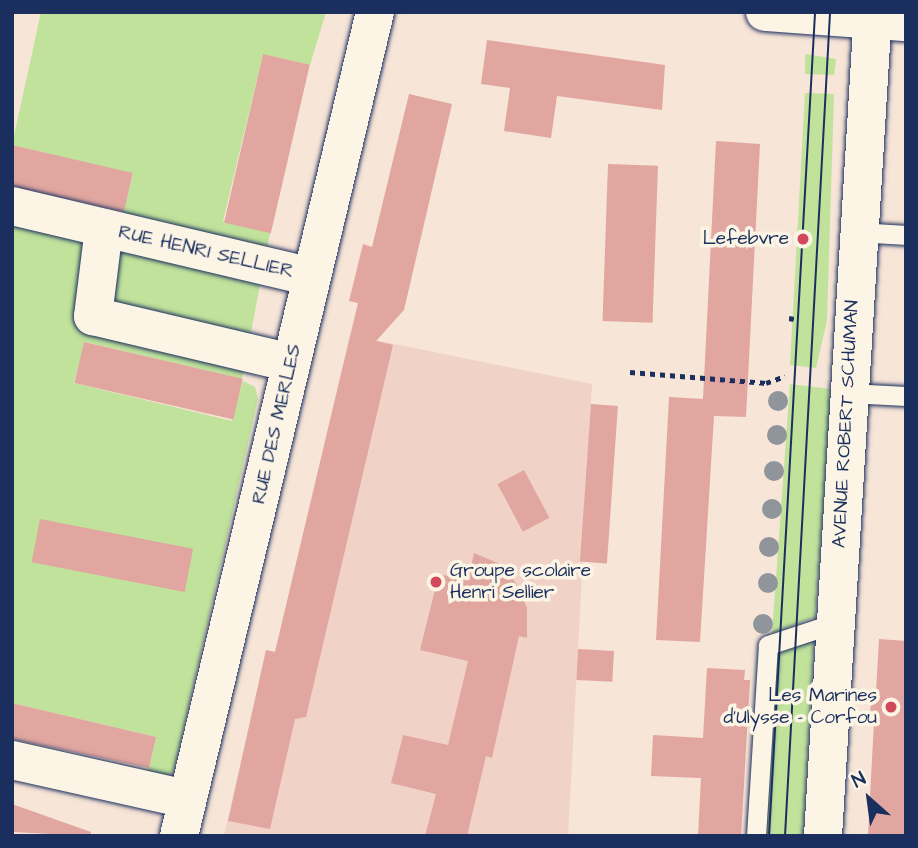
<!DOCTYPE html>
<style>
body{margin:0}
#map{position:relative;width:918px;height:848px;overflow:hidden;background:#f7e5d7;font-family:"Architects Daughter",sans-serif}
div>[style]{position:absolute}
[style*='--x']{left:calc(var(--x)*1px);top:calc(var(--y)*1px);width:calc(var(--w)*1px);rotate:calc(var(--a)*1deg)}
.built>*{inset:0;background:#f0d2c6}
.green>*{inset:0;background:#c0e29b}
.building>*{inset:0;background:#e1a6a0;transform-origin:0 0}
.path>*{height:4.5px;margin-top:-2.25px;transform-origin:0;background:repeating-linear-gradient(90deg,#1b2f5e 0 5px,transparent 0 10px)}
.roads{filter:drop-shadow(0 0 2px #1b2f5e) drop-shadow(0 0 2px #1b2f5e)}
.service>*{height:19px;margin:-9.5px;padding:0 9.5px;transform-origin:9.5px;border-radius:9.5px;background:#fcf5e5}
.minor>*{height:38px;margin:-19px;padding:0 19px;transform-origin:19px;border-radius:19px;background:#fcf5e5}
.secondary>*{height:38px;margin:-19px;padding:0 19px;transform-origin:19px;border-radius:19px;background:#fcf5e5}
.primary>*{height:38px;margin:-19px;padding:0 19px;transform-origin:19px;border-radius:19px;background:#fcf5e5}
.tram>*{height:2px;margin:-1px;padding:0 1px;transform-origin:1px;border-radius:1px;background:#1b2f5e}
.trees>*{width:20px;height:20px;margin:-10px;border-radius:50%;background:#90959b}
.dots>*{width:19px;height:19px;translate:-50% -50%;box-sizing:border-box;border:4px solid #fcf5e5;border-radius:50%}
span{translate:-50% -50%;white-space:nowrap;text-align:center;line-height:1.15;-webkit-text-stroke:7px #fcf5e5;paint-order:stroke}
.poi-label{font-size:19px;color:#1b2f5e}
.right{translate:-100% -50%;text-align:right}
.left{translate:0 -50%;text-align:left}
.street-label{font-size:19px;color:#1b2f5e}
.frame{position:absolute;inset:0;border:14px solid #1b2f5e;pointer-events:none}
.north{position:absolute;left:834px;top:764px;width:70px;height:70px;-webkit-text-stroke:5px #fcf5e5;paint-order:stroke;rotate:332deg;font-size:19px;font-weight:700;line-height:28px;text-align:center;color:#1b2f5e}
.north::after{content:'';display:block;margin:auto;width:24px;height:32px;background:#1b2f5e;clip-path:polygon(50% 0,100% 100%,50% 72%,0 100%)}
</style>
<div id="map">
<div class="built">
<div style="clip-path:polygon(350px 335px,592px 384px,568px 836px,224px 836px,266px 650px,275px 652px)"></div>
</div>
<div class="green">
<div style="clip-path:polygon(41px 12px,326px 12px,310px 65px,263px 54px,223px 221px,270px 233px,242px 379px,85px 342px,74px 383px,232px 421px,243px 381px,255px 387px,258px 399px,174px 771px,162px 780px,146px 779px,156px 737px,12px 703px,12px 189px,122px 215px,133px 174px,12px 145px)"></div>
<div style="clip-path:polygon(805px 54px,836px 59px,834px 75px,805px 74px)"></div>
<div style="clip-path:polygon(805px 93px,834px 94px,827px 320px,816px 368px,790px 365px)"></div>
<div style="clip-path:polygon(790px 384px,831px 389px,822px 527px,815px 617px,772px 634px)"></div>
<div style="clip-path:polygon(814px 638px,803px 836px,763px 836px,775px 655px)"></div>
</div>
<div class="building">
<div style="clip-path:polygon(487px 40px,665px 65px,662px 110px,557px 96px,551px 138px,504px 131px,510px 88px,481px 84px)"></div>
<div style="left:263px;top:54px;width:48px;height:173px;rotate:13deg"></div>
<div style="clip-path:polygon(409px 94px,452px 104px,404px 310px,376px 341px,393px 345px,306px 717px,295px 719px,270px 829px,228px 821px,266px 650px,275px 652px,346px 353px,358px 303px,349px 301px,363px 244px,372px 247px)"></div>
<div style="clip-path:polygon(716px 141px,760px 144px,746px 417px,714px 416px,700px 642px,656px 640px,669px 397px,703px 399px)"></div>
<div style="left:12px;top:145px;width:124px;height:40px;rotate:13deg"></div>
<div style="left:608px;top:164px;width:50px;height:157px;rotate:2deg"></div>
<div style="left:84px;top:342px;width:163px;height:42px;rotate:13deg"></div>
<div style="left:591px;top:404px;width:27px;height:158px;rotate:4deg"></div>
<div style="left:524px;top:470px;width:54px;height:30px;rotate:62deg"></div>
<div style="left:40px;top:519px;width:156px;height:44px;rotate:11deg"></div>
<div style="clip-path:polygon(474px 553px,500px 564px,516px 583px,527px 608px,527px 638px,519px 636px,492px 758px,486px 756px,467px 836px,425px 836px,436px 794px,391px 783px,403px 735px,448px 745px,468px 661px,420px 650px,439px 574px,468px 581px)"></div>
<div style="clip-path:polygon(879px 639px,906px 641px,906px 836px,868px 836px,874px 721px,870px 721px,871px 692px,876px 692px)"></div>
<div style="left:578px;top:649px;width:36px;height:31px;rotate:3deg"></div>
<div style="clip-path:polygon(707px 668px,745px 670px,744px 680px,750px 680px,741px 836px,698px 836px,701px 778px,651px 776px,653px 735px,703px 738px)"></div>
<div style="clip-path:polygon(12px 703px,156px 737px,149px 768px,12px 739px)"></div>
<div style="clip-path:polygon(12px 804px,91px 832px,90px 836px,12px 832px)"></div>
</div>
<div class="path">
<div style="--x:789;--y:318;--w:5;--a:11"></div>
<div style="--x:630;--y:372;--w:136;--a:4.6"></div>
<div style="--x:766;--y:383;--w:20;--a:-20"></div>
</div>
<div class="roads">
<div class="service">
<div style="--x:857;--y:232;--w:49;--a:3.5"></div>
<div style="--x:848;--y:393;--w:58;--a:3"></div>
<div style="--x:756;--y:836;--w:191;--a:-86.4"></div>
<div style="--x:768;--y:645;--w:71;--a:-18.2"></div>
</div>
<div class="minor">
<div style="--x:12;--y:206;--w:305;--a:13.3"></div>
<div style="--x:104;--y:228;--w:89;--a:97.1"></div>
<div style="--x:93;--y:316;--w:204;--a:13.3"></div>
<div style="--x:12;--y:760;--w:179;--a:12.6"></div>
<div style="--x:179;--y:836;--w:847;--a:-76.62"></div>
</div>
<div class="secondary">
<div style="--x:765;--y:12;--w:141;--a:4.1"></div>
</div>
<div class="primary">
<div style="--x:823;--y:836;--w:826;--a:-86.53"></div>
</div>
</div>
<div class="tram">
<div style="--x:769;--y:836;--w:825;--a:-86.8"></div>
<div style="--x:785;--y:836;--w:825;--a:-86.87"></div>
</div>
<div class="trees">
<div style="left:778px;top:401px"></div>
<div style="left:777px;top:435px"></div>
<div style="left:774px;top:471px"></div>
<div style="left:772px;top:509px"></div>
<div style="left:769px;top:547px"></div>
<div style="left:768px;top:583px"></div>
<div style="left:763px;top:624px"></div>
</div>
<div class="dots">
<div style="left:803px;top:239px;background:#d1495b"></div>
<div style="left:436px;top:582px;background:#d1495b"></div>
<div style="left:891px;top:707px;background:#d1495b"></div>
</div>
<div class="poi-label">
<span class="right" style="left:789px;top:239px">Lefebvre</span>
<span class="left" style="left:450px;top:582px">Groupe scolaire<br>Henri Sellier</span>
<span class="right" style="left:877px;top:707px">Les Marines<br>d'Ulysse - Corfou</span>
</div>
<div class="street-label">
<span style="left:206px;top:252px;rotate:13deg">RUE HENRI SELLIER</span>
<span style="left:277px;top:424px;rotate:-77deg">RUE DES MERLES</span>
<span style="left:846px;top:424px;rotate:-87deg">AVENUE ROBERT SCHUMAN</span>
</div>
<div class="frame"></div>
<div class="north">N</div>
</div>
